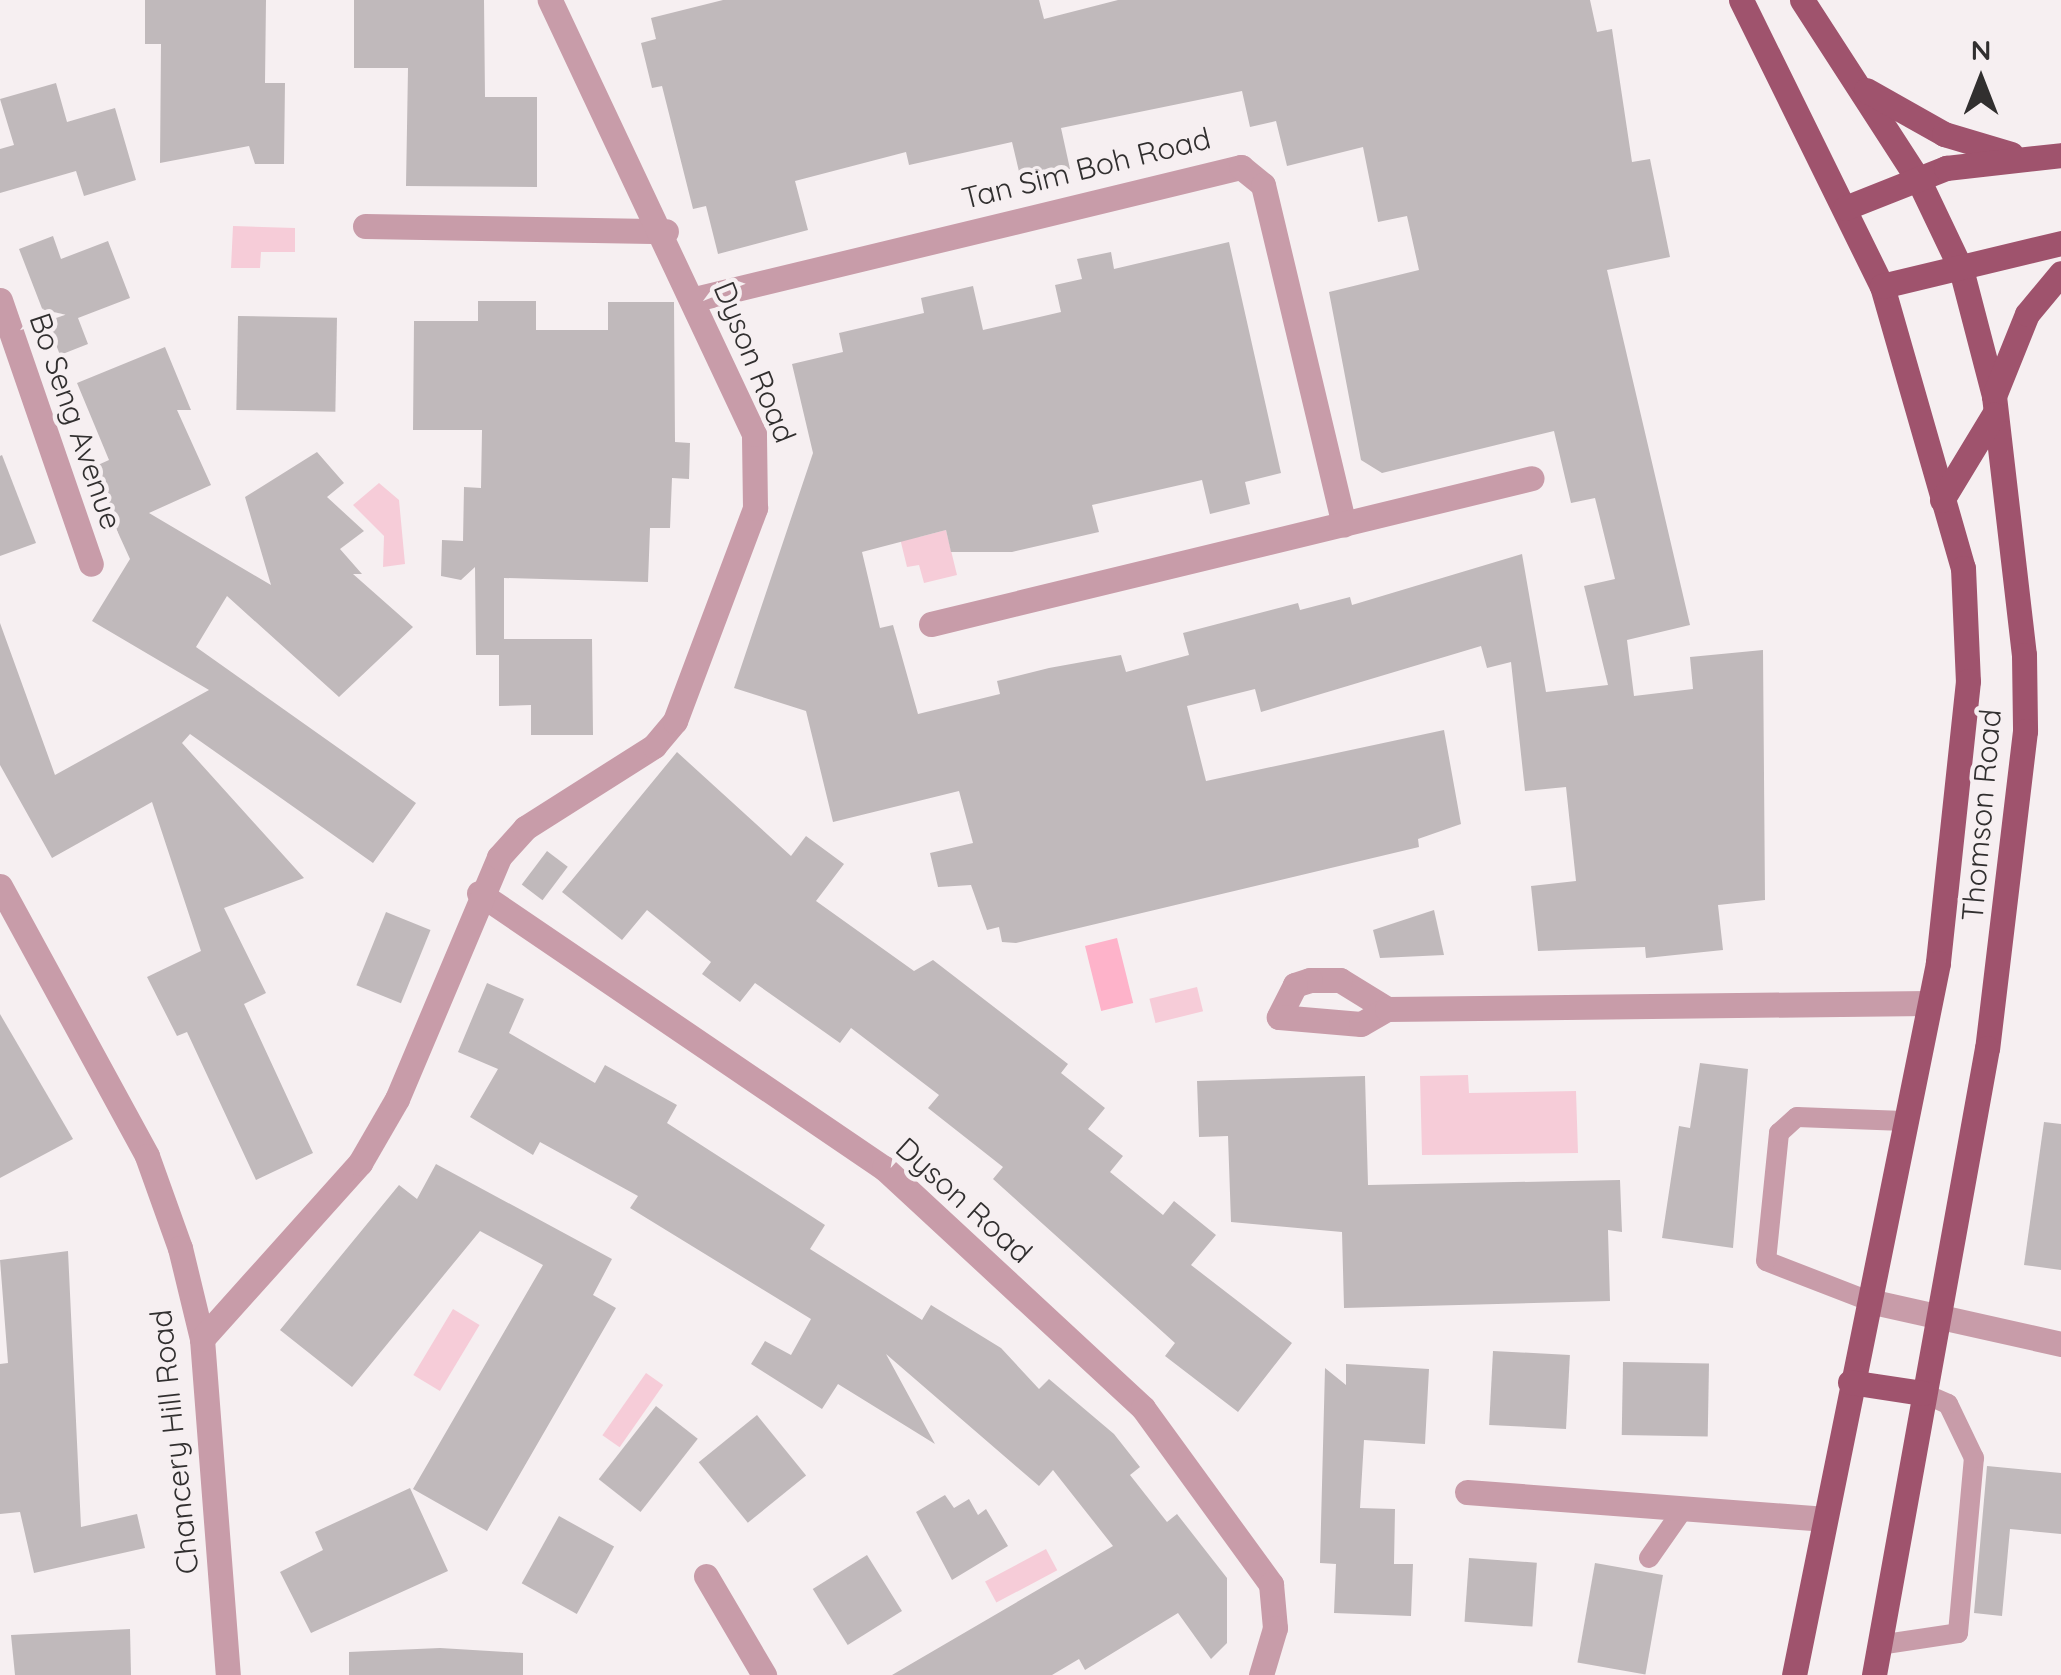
<!DOCTYPE html>
<style>
body{margin:0}
#map{position:relative;width:2061px;height:1675px;overflow:hidden;background:#f6eff1;font-family:Quicksand,sans-serif}
div>[style]{position:absolute}
[style*='--x']{left:calc(var(--x)*1px);top:calc(var(--y)*1px);width:calc(var(--w)*1px);rotate:calc(var(--a)*1deg)}
.green>*{inset:0;background:#feb3ca;transform-origin:0 0}
.water>*{inset:0;background:#f6ccd8;transform-origin:0 0}
.building>*{inset:0;background:#c0b9bb;transform-origin:0 0}
.service>*{height:20px;margin:-10px;padding:0 10px;transform-origin:10px;border-radius:10px;background:#c89ca9}
.minor>*{height:25px;margin:-12.5px;padding:0 12.5px;transform-origin:12.5px;border-radius:12.5px;background:#c89ca9}
.primary>*{height:25px;margin:-12.5px;padding:0 12.5px;transform-origin:12.5px;border-radius:12.5px;background:#9f536d}
span{translate:-50% -50%;white-space:nowrap;text-align:center;line-height:1.15;-webkit-text-stroke:9px #f6eff1;paint-order:stroke}
.street-label{font-size:30px;color:#312f2f}
.north{position:absolute;left:1931px;top:30px;width:100px;height:100px;-webkit-text-stroke:8px #f6eff1;paint-order:stroke;rotate:0deg;font-size:28px;font-weight:700;line-height:40px;text-align:center;color:#312f2f}
.north::after{content:'';display:block;margin:auto;width:35px;height:45px;background:#312f2f;clip-path:polygon(50% 0,100% 100%,50% 72%,0 100%)}
</style>
<div id="map">
<div class="green">
<div style="left:1117px;top:938px;width:67px;height:33px;rotate:76deg"></div>
</div>
<div class="water">
<div style="clip-path:polygon(233px 226px,295px 228px,295px 252px,261px 252px,260px 268px,231px 268px)"></div>
<div style="clip-path:polygon(379px 483px,399px 500px,405px 564px,383px 567px,384px 536px,353px 505px)"></div>
<div style="clip-path:polygon(896px 522px,919px 537px,946px 530px,957px 575px,924px 583px,919px 565px,907px 567px)"></div>
<div style="left:1197px;top:987px;width:25px;height:49px;rotate:76deg"></div>
<div style="clip-path:polygon(1468px 1075px,1469px 1093px,1576px 1091px,1578px 1153px,1422px 1155px,1420px 1076px)"></div>
<div style="left:453px;top:1309px;width:31px;height:77px;rotate:31deg"></div>
<div style="left:646px;top:1373px;width:21px;height:76px;rotate:35deg"></div>
<div style="left:1046px;top:1549px;width:24px;height:69px;rotate:62deg"></div>
</div>
<div class="building">
<div style="clip-path:polygon(145px 0,266px 0,265px 83px,285px 83px,284px 164px,255px 164px,249px 146px,160px 163px,161px 44px,145px 44px)"></div>
<div style="clip-path:polygon(354px 0,484px 0,485px 97px,537px 97px,537px 187px,406px 186px,408px 68px,354px 68px)"></div>
<div style="clip-path:polygon(723px 0,1039px 0,1044px 19px,1118px 0,1590px 0,1597px 32px,1612px 29px,1632px 162px,1650px 159px,1670px 257px,1607px 270px,1690px 625px,1627px 640px,1634px 696px,1693px 689px,1690px 657px,1763px 650px,1765px 900px,1718px 905px,1723px 950px,1646px 958px,1645px 947px,1538px 951px,1531px 886px,1576px 881px,1566px 787px,1525px 791px,1511px 662px,1487px 668px,1481px 646px,1261px 712px,1255px 689px,1187px 706px,1206px 781px,1444px 730px,1461px 824px,1418px 839px,1419px 847px,1016px 943px,1002px 942px,999px 927px,987px 930px,971px 885px,938px 887px,930px 853px,973px 843px,959px 791px,833px 822px,806px 711px,734px 688px,813px 453px,792px 364px,843px 352px,839px 333px,924px 313px,921px 298px,973px 286px,983px 330px,1061px 312px,1055px 285px,1082px 279px,1077px 259px,1111px 252px,1114px 269px,1229px 242px,1281px 473px,1245px 482px,1250px 504px,1210px 514px,1202px 480px,1092px 505px,1099px 532px,1012px 552px,951px 552px,946px 530px,862px 552px,880px 628px,893px 625px,918px 714px,1000px 694px,997px 681px,1049px 668px,1121px 655px,1126px 672px,1189px 655px,1183px 633px,1298px 603px,1300px 610px,1350px 597px,1352px 605px,1522px 554px,1546px 692px,1608px 685px,1584px 586px,1615px 579px,1595px 498px,1571px 503px,1554px 431px,1382px 473px,1361px 460px,1329px 292px,1419px 270px,1407px 216px,1378px 222px,1363px 147px,1287px 166px,1276px 121px,1250px 127px,1242px 91px,1061px 128px,1070px 169px,1021px 180px,1012px 142px,909px 165px,906px 152px,795px 181px,808px 230px,718px 254px,706px 206px,693px 209px,662px 86px,652px 88px,641px 43px,656px 39px,651px 18px)"></div>
<div style="clip-path:polygon(56px 83px,67px 122px,115px 108px,136px 180px,84px 196px,76px 171px,0 193px,0 149px,14px 145px,0 99px)"></div>
<div style="clip-path:polygon(53px 236px,61px 259px,108px 241px,130px 298px,78px 318px,88px 344px,60px 355px,19px 249px)"></div>
<div style="clip-path:polygon(478px 301px,536px 301px,536px 330px,608px 330px,608px 302px,674px 302px,675px 442px,690px 443px,689px 479px,672px 478px,670px 528px,650px 528px,648px 582px,504px 578px,504px 639px,592px 639px,593px 735px,531px 735px,531px 705px,499px 706px,499px 655px,476px 655px,475px 567px,461px 580px,441px 576px,442px 540px,463px 541px,464px 487px,481px 488px,482px 430px,413px 430px,414px 321px,478px 321px)"></div>
<div style="left:238px;top:316px;width:99px;height:94px;rotate:1deg"></div>
<div style="clip-path:polygon(165px 347px,191px 410px,177px 410px,211px 485px,149px 513px,271px 585px,245px 497px,317px 452px,344px 483px,327px 497px,364px 531px,340px 549px,362px 574px,353px 574px,413px 627px,339px 697px,227px 596px,196px 647px,416px 803px,373px 863px,190px 734px,182px 743px,304px 878px,224px 908px,266px 993px,244px 1004px,313px 1153px,256px 1180px,187px 1032px,177px 1036px,147px 977px,201px 951px,152px 802px,52px 858px,0 765px,0 623px,55px 775px,209px 690px,92px 621px,130px 559px,89px 469px,109px 460px,77px 383px)"></div>
<div style="clip-path:polygon(2px 455px,36px 543px,0 556px,0 456px)"></div>
<div style="clip-path:polygon(677px 752px,791px 856px,806px 836px,844px 864px,816px 901px,914px 971px,933px 960px,1068px 1064px,1061px 1073px,1105px 1108px,1088px 1129px,1123px 1156px,1110px 1172px,1163px 1215px,1174px 1201px,1216px 1235px,1191px 1265px,1292px 1343px,1238px 1412px,1165px 1356px,1175px 1343px,993px 1179px,1003px 1167px,928px 1108px,939px 1095px,851px 1028px,840px 1043px,755px 983px,740px 1002px,702px 974px,711px 962px,647px 910px,622px 940px,562px 892px)"></div>
<div style="left:547px;top:851px;width:26px;height:42px;rotate:37deg"></div>
<div style="clip-path:polygon(1434px 910px,1444px 955px,1380px 958px,1373px 930px)"></div>
<div style="left:386px;top:912px;width:48px;height:79px;rotate:22deg"></div>
<div style="clip-path:polygon(487px 983px,524px 999px,509px 1033px,595px 1083px,605px 1065px,677px 1105px,667px 1123px,825px 1225px,810px 1249px,922px 1320px,931px 1305px,1001px 1348px,1039px 1389px,1049px 1379px,1114px 1434px,1140px 1467px,1130px 1475px,1167px 1522px,1177px 1514px,1227px 1578px,1227px 1643px,1211px 1659px,1178px 1613px,1085px 1670px,1079px 1659px,1052px 1675px,892px 1675px,1113px 1546px,1053px 1470px,1039px 1486px,886px 1354px,935px 1444px,838px 1384px,822px 1409px,751px 1364px,765px 1341px,791px 1355px,811px 1319px,630px 1208px,638px 1196px,540px 1142px,533px 1155px,470px 1117px,498px 1069px,458px 1052px)"></div>
<div style="clip-path:polygon(0 1014px,73px 1139px,0 1178px)"></div>
<div style="clip-path:polygon(1700px 1063px,1748px 1069px,1733px 1248px,1662px 1238px,1679px 1126px,1690px 1128px)"></div>
<div style="clip-path:polygon(1365px 1076px,1368px 1185px,1620px 1180px,1622px 1232px,1608px 1230px,1610px 1301px,1344px 1308px,1342px 1232px,1231px 1222px,1228px 1136px,1199px 1137px,1197px 1081px)"></div>
<div style="clip-path:polygon(2044px 1122px,2061px 1124px,2061px 1270px,2024px 1265px)"></div>
<div style="clip-path:polygon(436px 1164px,612px 1259px,593px 1295px,616px 1308px,487px 1531px,413px 1489px,543px 1265px,480px 1231px,352px 1387px,280px 1330px,399px 1185px,417px 1199px)"></div>
<div style="clip-path:polygon(68px 1251px,81px 1527px,137px 1514px,145px 1548px,34px 1573px,20px 1512px,0 1514px,0 1364px,8px 1363px,0 1260px)"></div>
<div style="left:1493px;top:1351px;width:77px;height:74px;rotate:3deg"></div>
<div style="left:1623px;top:1362px;width:86px;height:73px;rotate:1deg"></div>
<div style="clip-path:polygon(1346px 1364px,1429px 1369px,1425px 1444px,1364px 1440px,1360px 1508px,1395px 1509px,1394px 1564px,1413px 1564px,1411px 1616px,1334px 1613px,1336px 1564px,1320px 1563px,1325px 1368px,1346px 1385px)"></div>
<div style="left:656px;top:1406px;width:53px;height:93px;rotate:38deg"></div>
<div style="left:757px;top:1415px;width:78px;height:75px;rotate:51deg"></div>
<div style="clip-path:polygon(1987px 1466px,2061px 1473px,2061px 1534px,2010px 1529px,2002px 1616px,1974px 1613px)"></div>
<div style="clip-path:polygon(410px 1488px,448px 1571px,311px 1633px,280px 1572px,323px 1550px,315px 1532px)"></div>
<div style="clip-path:polygon(945px 1495px,954px 1508px,969px 1499px,978px 1515px,986px 1509px,1008px 1546px,952px 1580px,916px 1512px)"></div>
<div style="left:559px;top:1516px;width:63px;height:77px;rotate:29deg"></div>
<div style="left:867px;top:1555px;width:66px;height:64px;rotate:58deg"></div>
<div style="left:1469px;top:1558px;width:68px;height:64px;rotate:4deg"></div>
<div style="left:1595px;top:1563px;width:69px;height:101px;rotate:10deg"></div>
<div style="clip-path:polygon(130px 1629px,131px 1675px,15px 1675px,11px 1635px)"></div>
<div style="clip-path:polygon(440px 1648px,523px 1653px,523px 1675px,349px 1675px,349px 1652px)"></div>
</div>
<div class="service">
<div style="--x:1869;--y:1301;--w:110;--a:-158.8"></div>
<div style="--x:1766;--y:1261;--w:129;--a:-84.2"></div>
<div style="--x:1779;--y:1133;--w:24;--a:-42"></div>
<div style="--x:1797;--y:1117;--w:107;--a:2.1"></div>
<div style="--x:1649;--y:1558;--w:61;--a:-55"></div>
<div style="--x:1879;--y:1645;--w:80;--a:-8.6"></div>
<div style="--x:1958;--y:1633;--w:176;--a:-84.8"></div>
<div style="--x:1974;--y:1458;--w:60;--a:-115.7"></div>
<div style="--x:1948;--y:1404;--w:27;--a:-156"></div>
</div>
<div class="minor">
<div style="--x:365;--y:226;--w:301;--a:1"></div>
<div style="--x:695;--y:299;--w:562;--a:-13.59"></div>
<div style="--x:1241;--y:167;--w:28;--a:39"></div>
<div style="--x:1263;--y:185;--w:349;--a:76.6"></div>
<div style="--x:0;--y:300;--w:279;--a:71"></div>
<div style="--x:931;--y:624;--w:618;--a:-13.65"></div>
<div style="--x:0;--y:886;--w:307;--a:61.4"></div>
<div style="--x:147;--y:1156;--w:98;--a:70.3"></div>
<div style="--x:180;--y:1248;--w:94;--a:76.4"></div>
<div style="--x:202;--y:1339;--w:337;--a:85.6"></div>
<div style="--x:479;--y:893;--w:490;--a:34.2"></div>
<div style="--x:884;--y:1168;--w:353;--a:42.8"></div>
<div style="--x:1143;--y:1408;--w:218;--a:54"></div>
<div style="--x:1271;--y:1584;--w:44;--a:84.8"></div>
<div style="--x:1275;--y:1628;--w:49;--a:106.6"></div>
<div style="--x:1387;--y:1009;--w:55;--a:-148.3"></div>
<div style="--x:1340;--y:980;--w:30;--a:180"></div>
<div style="--x:1310;--y:980;--w:16;--a:162"></div>
<div style="--x:1295;--y:985;--w:36;--a:117"></div>
<div style="--x:1279;--y:1017;--w:82;--a:4.9"></div>
<div style="--x:1361;--y:1024;--w:30;--a:-30"></div>
<div style="--x:1387;--y:1009;--w:541;--a:-0.64"></div>
<div style="--x:1869;--y:1301;--w:197;--a:12.6"></div>
<div style="--x:202;--y:1339;--w:237;--a:-48.1"></div>
<div style="--x:360;--y:1163;--w:74;--a:-60"></div>
<div style="--x:397;--y:1099;--w:263;--a:-67.1"></div>
<div style="--x:499;--y:857;--w:39;--a:-48"></div>
<div style="--x:525;--y:828;--w:153;--a:-32.4"></div>
<div style="--x:654;--y:746;--w:33;--a:-50"></div>
<div style="--x:675;--y:721;--w:228;--a:-69.4"></div>
<div style="--x:755;--y:508;--w:74;--a:-90.8"></div>
<div style="--x:754;--y:434;--w:480;--a:-115.2"></div>
<div style="--x:1467;--y:1492;--w:357;--a:4.3"></div>
<div style="--x:706;--y:1576;--w:115;--a:59.6"></div>
</div>
<div class="primary">
<div style="--x:1741;--y:0;--w:319;--a:63.8"></div>
<div style="--x:1882;--y:286;--w:293;--a:74"></div>
<div style="--x:1963;--y:568;--w:113;--a:87.5"></div>
<div style="--x:1968;--y:681;--w:284;--a:96.1"></div>
<div style="--x:1938;--y:963;--w:726;--a:101.43"></div>
<div style="--x:1802;--y:0;--w:213;--a:57.1"></div>
<div style="--x:1918;--y:179;--w:100;--a:64.5"></div>
<div style="--x:1961;--y:269;--w:131;--a:75.4"></div>
<div style="--x:1994;--y:396;--w:261;--a:83.4"></div>
<div style="--x:2024;--y:655;--w:76;--a:89.2"></div>
<div style="--x:2025;--y:731;--w:319;--a:96.8"></div>
<div style="--x:1987;--y:1048;--w:637;--a:100.22"></div>
<div style="--x:1866;--y:90;--w:90;--a:29.4"></div>
<div style="--x:1944;--y:134;--w:70;--a:16.6"></div>
<div style="--x:1845;--y:208;--w:109;--a:-21.6"></div>
<div style="--x:1946;--y:168;--w:116;--a:-6.4"></div>
<div style="--x:1882;--y:286;--w:184;--a:-13.5"></div>
<div style="--x:1994;--y:396;--w:88;--a:-68.1"></div>
<div style="--x:2027;--y:314;--w:53;--a:-50.3"></div>
<div style="--x:1942;--y:500;--w:100;--a:-58.8"></div>
<div style="--x:1850;--y:1382;--w:74;--a:8.6"></div>
</div>
<div class="street-label">
<span style="left:1086px;top:168px;rotate:-14deg">Tan Sim Boh Road</span>
<span style="left:755px;top:362px;rotate:68deg">Dyson Road</span>
<span style="left:76px;top:421px;rotate:71deg">Bo Seng Avenue</span>
<span style="left:1981px;top:815px;rotate:-85deg">Thomson Road</span>
<span style="left:964px;top:1200px;rotate:42deg">Dyson Road</span>
<span style="left:174px;top:1442px;rotate:-96deg">Chancery Hill Road</span>
</div>
<div class="north">N</div>
</div>
